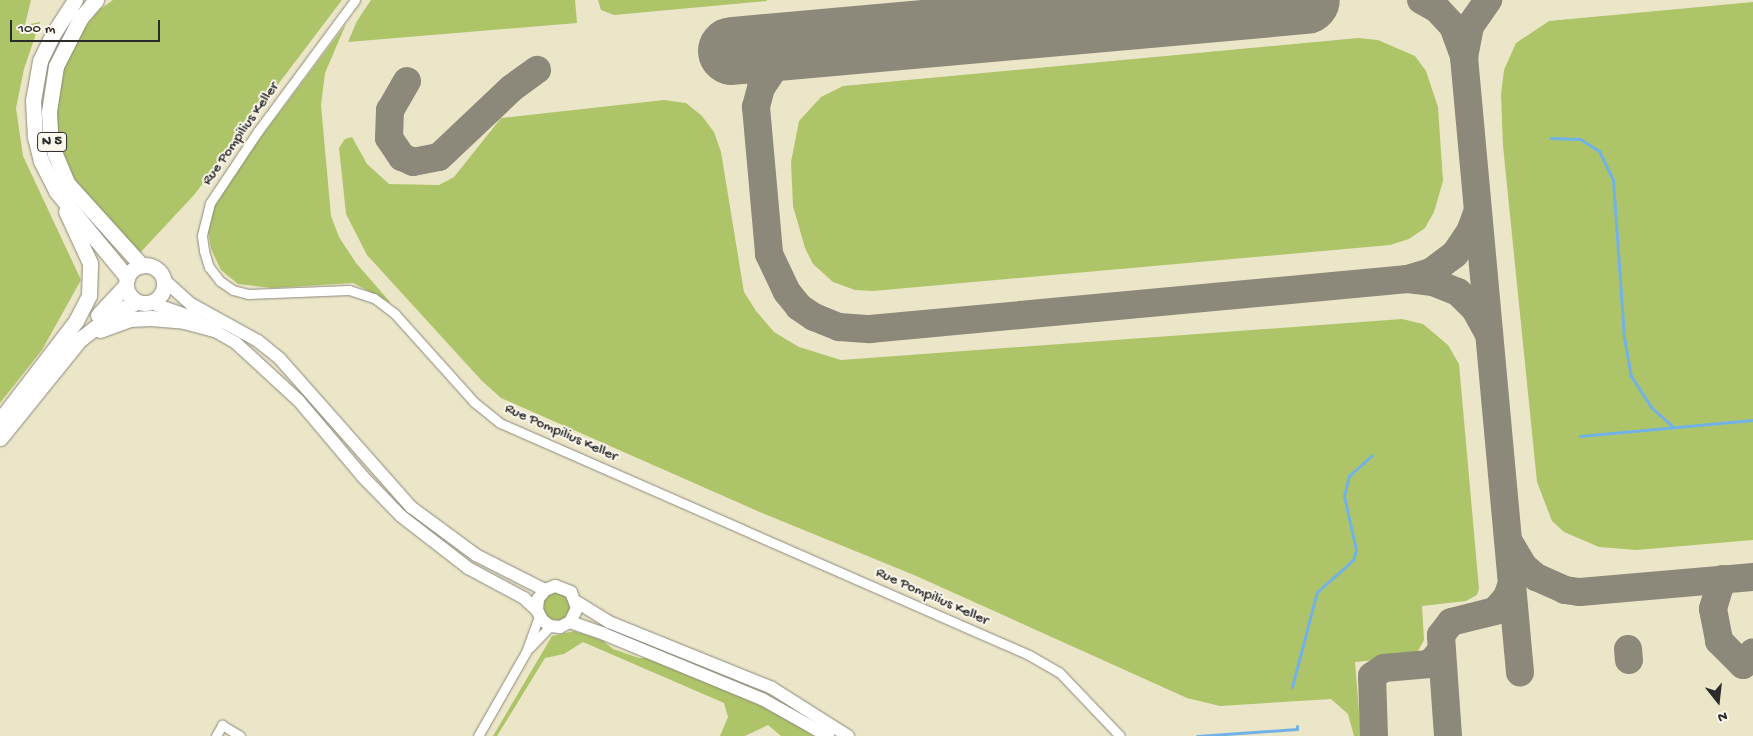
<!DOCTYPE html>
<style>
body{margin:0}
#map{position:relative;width:1753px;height:736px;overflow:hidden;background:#ece6c9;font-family:"Gochi Hand",sans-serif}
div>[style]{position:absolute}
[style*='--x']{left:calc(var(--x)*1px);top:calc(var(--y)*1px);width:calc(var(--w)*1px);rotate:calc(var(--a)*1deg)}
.green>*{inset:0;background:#aec469}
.stream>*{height:3px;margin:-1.5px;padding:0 1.5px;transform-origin:1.5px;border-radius:1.5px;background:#73b2e6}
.taxiway>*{height:28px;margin:-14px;padding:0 14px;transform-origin:14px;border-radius:14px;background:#8c887a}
.runway>*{height:68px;margin:-34px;padding:0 34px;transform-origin:34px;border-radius:34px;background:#8c887a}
.roads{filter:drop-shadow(0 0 1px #8c887a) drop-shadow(0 0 1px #8c887a)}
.minor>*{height:9px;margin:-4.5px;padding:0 4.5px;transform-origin:4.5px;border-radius:4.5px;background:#fff}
.secondary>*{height:12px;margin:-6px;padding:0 6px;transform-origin:6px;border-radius:6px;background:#fff}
.primary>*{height:15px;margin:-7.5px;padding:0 7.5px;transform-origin:7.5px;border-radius:7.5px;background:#fff}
.primary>.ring{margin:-7.5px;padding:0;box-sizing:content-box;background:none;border:15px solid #fff;border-radius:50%}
span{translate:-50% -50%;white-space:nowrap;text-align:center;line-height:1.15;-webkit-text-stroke:4px #fbf7ec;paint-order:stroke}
.shield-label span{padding:1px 4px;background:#fbf7ec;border:1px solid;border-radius:4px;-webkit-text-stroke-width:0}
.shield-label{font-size:14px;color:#2b2b2b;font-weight:700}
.street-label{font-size:15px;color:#2b2b2b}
.north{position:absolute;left:1693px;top:676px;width:50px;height:50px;-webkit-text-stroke:4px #fbf7ec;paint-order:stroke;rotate:164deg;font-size:14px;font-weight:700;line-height:20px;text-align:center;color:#2b2b2b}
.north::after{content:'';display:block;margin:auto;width:18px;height:22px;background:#2b2b2b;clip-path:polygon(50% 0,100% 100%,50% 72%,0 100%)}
.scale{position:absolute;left:10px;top:20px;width:150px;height:22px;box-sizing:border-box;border:2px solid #2b2b2b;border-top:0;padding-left:6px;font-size:15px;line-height:18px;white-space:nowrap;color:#2b2b2b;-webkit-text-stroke:4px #fbf7ec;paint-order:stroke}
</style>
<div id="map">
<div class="green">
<div style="clip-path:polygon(0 0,31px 0,25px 25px,40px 22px,24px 69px,16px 108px,23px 156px,81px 280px,42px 350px,0 403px)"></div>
<div style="clip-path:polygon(113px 0,342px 0,194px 195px,138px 255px,76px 186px,58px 142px,54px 107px,61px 69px,78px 36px,99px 10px)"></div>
<div style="clip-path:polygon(371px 0,575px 0,577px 23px,348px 42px,357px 21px)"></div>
<div style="clip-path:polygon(598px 0,767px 0,767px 1px,614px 15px,601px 10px)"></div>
<div style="clip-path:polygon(1753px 2px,1753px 540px,1636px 550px,1599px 547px,1564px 532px,1552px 521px,1537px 482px,1503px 146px,1501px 94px,1504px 70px,1516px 43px,1549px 21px)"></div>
<div style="clip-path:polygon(346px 24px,325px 73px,321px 105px,331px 216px,339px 237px,356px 263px,391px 303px,353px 283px,272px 288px,238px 284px,221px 270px,211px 249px,208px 231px,210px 214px,219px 193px)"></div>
<div style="clip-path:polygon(1358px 38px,1378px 40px,1415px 56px,1426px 71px,1438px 107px,1443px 181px,1434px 212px,1425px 228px,1409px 239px,1390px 245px,873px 291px,855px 290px,833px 282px,813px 264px,805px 248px,793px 206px,791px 162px,799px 121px,821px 97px,843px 86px)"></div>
<div style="clip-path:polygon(664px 100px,686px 103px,702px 116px,714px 132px,721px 152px,744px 292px,756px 311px,774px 332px,799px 347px,841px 360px,1402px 319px,1423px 324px,1448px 345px,1459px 364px,1479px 589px,1477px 595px,1466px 601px,1422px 606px,1424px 640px,1417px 653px,1409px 657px,1355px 662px,1361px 736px,1354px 736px,1348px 714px,1331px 699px,1220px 706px,1187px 698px,914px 575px,762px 513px,501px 398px,482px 381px,367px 255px,346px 214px,339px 148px,345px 139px,352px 137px,367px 164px,389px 184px,439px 185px,454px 177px,501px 118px)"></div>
<div style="clip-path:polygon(558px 590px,573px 603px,569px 618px,554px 622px,545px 617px,541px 602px,544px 597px)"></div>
<div style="clip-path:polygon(574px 631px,602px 640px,613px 649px,639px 658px,652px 658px,777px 712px,813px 736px,781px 736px,768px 725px,745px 736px,720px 736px,728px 717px,724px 703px,583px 642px,564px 654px,545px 658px,497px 736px,493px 736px,552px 636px)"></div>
</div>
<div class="stream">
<div style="--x:1551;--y:138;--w:29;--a:2"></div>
<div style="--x:1580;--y:139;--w:22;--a:32"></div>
<div style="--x:1599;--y:151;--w:32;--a:64"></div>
<div style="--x:1613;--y:180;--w:157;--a:86"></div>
<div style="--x:1624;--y:337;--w:40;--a:80"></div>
<div style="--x:1631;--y:376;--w:38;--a:57"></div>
<div style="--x:1652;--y:408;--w:28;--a:42"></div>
<div style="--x:1580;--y:436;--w:174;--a:-5.3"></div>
<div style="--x:1292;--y:687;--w:98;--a:-75.3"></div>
<div style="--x:1317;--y:592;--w:48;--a:-41.6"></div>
<div style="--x:1353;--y:560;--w:10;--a:-73"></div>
<div style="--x:1356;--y:550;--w:55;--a:-102.5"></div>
<div style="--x:1344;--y:496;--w:21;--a:-76"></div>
<div style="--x:1349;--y:476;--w:31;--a:-42"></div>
<div style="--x:1197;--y:736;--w:100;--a:-4"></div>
<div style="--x:1297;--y:729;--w:3;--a:-90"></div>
</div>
<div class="taxiway">
<div style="--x:1421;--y:0;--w:18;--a:29"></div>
<div style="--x:1437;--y:9;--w:23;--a:47"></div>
<div style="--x:1453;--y:26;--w:33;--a:70"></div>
<div style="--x:1464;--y:57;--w:618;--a:84.8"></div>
<div style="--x:821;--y:43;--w:21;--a:161"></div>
<div style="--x:801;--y:50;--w:31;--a:147"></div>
<div style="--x:775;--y:67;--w:25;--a:124"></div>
<div style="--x:761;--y:88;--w:20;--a:105"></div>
<div style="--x:756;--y:107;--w:148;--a:84.9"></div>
<div style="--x:769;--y:254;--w:42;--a:64.7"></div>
<div style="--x:787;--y:292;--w:19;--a:51"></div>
<div style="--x:799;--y:307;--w:18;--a:34"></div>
<div style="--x:814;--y:317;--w:27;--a:22"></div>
<div style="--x:839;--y:327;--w:31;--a:4"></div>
<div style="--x:870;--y:329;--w:540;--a:-5.31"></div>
<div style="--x:1408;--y:279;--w:25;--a:7"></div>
<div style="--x:1433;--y:282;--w:27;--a:22"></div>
<div style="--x:1458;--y:292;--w:24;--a:45"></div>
<div style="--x:1475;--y:309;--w:29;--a:61"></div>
<div style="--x:1464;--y:57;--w:32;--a:-79"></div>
<div style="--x:1470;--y:26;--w:32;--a:-55"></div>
<div style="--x:407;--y:81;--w:34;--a:120"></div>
<div style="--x:390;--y:110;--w:28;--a:92"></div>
<div style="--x:389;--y:138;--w:23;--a:56"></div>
<div style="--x:402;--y:157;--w:12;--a:24"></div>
<div style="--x:413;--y:162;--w:26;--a:-11"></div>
<div style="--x:439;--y:157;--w:100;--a:-43.4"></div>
<div style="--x:512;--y:88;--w:31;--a:-36"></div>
<div style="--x:1408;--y:279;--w:24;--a:-17"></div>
<div style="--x:1431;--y:272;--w:30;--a:-37"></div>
<div style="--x:1455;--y:254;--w:27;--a:-56"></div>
<div style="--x:1470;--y:232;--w:20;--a:-70"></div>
<div style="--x:1509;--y:542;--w:29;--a:59"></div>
<div style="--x:1524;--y:567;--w:16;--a:40"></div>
<div style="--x:1536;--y:577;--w:32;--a:24"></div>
<div style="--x:1565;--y:590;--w:15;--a:8"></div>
<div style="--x:1580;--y:592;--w:174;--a:-5"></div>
<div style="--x:1722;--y:579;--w:31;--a:107"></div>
<div style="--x:1713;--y:609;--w:33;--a:79"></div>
<div style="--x:1719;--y:641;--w:34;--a:45"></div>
<div style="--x:1743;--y:665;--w:16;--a:-52"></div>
<div style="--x:1628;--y:649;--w:11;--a:85"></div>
<div style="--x:1374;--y:736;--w:60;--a:-91.9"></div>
<div style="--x:1372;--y:676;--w:14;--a:-34"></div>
<div style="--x:1384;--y:668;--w:46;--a:-5"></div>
<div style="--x:1430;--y:664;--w:16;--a:-50"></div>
<div style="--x:1448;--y:736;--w:101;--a:-94"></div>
<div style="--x:1441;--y:635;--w:16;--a:-52"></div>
<div style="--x:1451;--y:622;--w:45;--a:-14"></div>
<div style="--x:1495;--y:611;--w:18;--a:-49"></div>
<div style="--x:1507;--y:597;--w:15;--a:-70"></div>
</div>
<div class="runway">
<div style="--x:732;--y:51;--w:576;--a:-5.08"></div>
</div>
<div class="roads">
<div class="minor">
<div style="--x:355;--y:0;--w:163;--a:126.5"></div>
<div style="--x:258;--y:131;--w:87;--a:123.7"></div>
<div style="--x:210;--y:203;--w:34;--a:104"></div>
<div style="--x:202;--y:236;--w:15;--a:82"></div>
<div style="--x:204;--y:251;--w:17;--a:73"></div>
<div style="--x:209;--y:267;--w:18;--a:52"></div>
<div style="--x:220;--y:281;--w:16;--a:35"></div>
<div style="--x:233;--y:290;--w:16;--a:15"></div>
<div style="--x:248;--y:294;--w:101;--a:-2.3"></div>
<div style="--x:349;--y:290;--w:26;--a:18"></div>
<div style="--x:374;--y:298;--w:26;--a:37"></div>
<div style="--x:395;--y:314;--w:118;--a:48.1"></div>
<div style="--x:474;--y:402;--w:33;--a:39"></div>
<div style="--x:500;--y:423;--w:578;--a:23.68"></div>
<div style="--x:1029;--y:655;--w:34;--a:30"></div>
<div style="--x:1059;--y:672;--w:88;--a:46.4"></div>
<div style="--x:529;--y:648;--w:30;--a:-46"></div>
<div style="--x:216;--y:736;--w:13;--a:-61"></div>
<div style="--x:222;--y:725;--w:21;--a:31"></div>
<div style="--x:478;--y:736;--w:97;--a:-60.3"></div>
<div style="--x:526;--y:652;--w:38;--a:-70"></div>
</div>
<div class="secondary">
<div style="--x:163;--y:279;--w:38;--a:42"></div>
<div style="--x:191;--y:304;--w:77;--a:28.9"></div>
<div style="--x:258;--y:341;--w:28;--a:39"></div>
<div style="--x:280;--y:359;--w:198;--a:48.5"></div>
<div style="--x:411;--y:507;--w:81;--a:36.4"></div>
<div style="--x:476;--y:555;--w:77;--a:26.9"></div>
<div style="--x:151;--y:303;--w:40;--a:18.9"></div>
<div style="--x:189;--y:316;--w:54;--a:29.9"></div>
<div style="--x:236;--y:343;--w:86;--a:42.6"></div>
<div style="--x:299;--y:401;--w:99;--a:49.9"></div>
<div style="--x:363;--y:477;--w:54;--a:45.7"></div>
<div style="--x:401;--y:516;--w:85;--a:37.8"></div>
<div style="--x:468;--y:568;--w:64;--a:28.2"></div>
<div style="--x:524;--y:598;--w:18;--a:43"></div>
<div style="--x:577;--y:602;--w:38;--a:32"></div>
<div style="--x:609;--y:622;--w:176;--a:22"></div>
<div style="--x:772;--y:688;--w:90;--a:32.3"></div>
<div style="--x:570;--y:622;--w:16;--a:-63"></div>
<div style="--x:577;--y:608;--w:17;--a:-111"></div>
<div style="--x:571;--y:592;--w:17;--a:-159"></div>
<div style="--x:555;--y:586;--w:11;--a:158"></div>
<div style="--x:545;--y:590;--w:11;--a:128"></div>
<div style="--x:538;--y:599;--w:11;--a:95"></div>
<div style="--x:537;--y:610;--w:11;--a:63"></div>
<div style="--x:542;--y:620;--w:10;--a:37"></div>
<div style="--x:550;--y:626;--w:10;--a:6"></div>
<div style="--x:560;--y:627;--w:11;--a:-27"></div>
<div style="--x:570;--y:622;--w:36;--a:19"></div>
<div style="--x:604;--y:634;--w:171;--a:22.4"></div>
<div style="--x:762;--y:699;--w:76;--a:29.3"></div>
</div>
<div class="primary">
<div style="--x:75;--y:0;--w:40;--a:122.9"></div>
<div style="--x:53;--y:34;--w:30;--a:116"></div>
<div style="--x:40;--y:61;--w:40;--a:100"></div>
<div style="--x:33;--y:100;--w:37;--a:87"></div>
<div style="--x:35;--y:137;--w:25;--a:76"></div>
<div style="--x:41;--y:161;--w:34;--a:63"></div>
<div style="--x:56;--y:191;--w:112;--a:50.5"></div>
<div style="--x:96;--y:0;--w:23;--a:131"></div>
<div style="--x:81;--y:17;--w:55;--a:117"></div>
<div style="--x:56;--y:66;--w:47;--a:98.7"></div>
<div style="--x:49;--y:112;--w:20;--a:87"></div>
<div style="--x:50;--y:132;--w:23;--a:77"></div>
<div style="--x:55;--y:154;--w:33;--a:67"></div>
<div style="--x:68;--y:184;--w:110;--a:47.9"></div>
<div class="ring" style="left:126px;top:265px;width:23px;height:23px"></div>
<div style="--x:98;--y:315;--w:41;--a:-47"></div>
<div style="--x:100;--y:330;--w:32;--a:-20"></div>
<div style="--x:130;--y:319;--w:21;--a:-3"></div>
<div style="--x:151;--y:318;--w:33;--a:5"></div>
<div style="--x:184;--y:321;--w:31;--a:15"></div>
<div style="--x:0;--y:420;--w:125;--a:-52.5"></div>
<div style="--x:76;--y:321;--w:29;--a:-63"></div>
<div style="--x:89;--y:295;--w:32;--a:-88"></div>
<div style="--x:90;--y:263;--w:57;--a:-114.8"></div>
<div style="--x:0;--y:438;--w:126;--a:-51.1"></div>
<div style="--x:79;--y:340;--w:44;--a:-37.6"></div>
<div style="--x:114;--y:313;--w:25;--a:-26"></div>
</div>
</div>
<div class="shield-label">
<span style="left:52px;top:142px">N 5</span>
</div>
<div class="street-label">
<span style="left:241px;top:134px;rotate:-55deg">Rue Pompilius Keller</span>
<span style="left:561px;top:433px;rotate:24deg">Rue Pompilius Keller</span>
<span style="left:932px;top:597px;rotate:24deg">Rue Pompilius Keller</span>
</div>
<div class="north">N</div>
<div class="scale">100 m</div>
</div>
